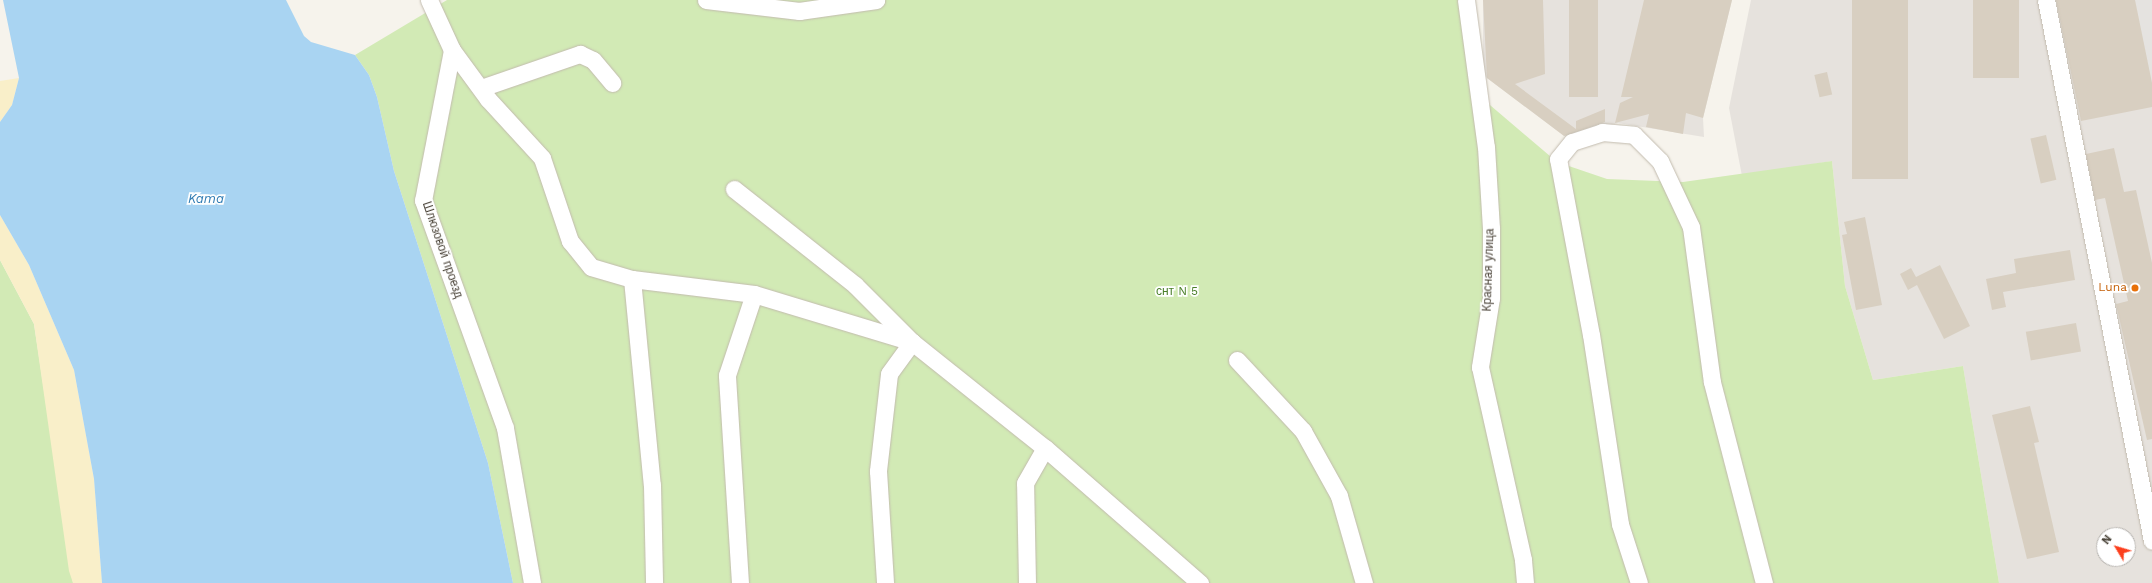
<!DOCTYPE html>
<meta charset="utf-8">
<style>
body{margin:0}
#map{position:relative;width:2152px;height:583px;overflow:hidden;background:#f6f3ec;font-family:"Work Sans",sans-serif}
div>[style]{position:absolute}
[style*='--x']{left:calc(var(--x)*1px);top:calc(var(--y)*1px);width:calc(var(--w)*1px);rotate:calc(var(--a)*1deg)}
.industrial>*{inset:0;background:#e6e2dd}
.green>*{inset:0;background:#d2eab5}
.sand>*{inset:0;background:#f9efc9}
.parking>*{inset:0;background:#e5e3e0}
.water>*{inset:0;background:#a9d4f2}
.building>*{inset:0;background:#d8cfc1;transform-origin:0 0}
.roads{filter:drop-shadow(0 0 1px #c2bbae) drop-shadow(0 0 1px #c2bbae)}
.minor>*{height:17px;margin:-8.5px;padding:0 8.5px;transform-origin:8.5px;border-radius:8.5px;background:#fff}
.dots>*{width:11px;height:11px;translate:-50% -50%;box-sizing:border-box;border:2px solid #fff;border-radius:50%}
span{translate:-50% -50%;white-space:nowrap;text-align:center;line-height:1.15;-webkit-text-stroke:3.5px #fff;paint-order:stroke}
.street-label{font-size:12px;color:#4b4439}
.food-label{font-size:12px;color:#c56008}
.right{translate:-100% -50%;text-align:right}
.park-label{font-size:12px;color:#4a7f2a}
.water-label{font-size:13px;color:#2e7ab2;font-style:italic}
.north{position:absolute;left:2096px;top:527px;width:40px;height:40px;box-sizing:border-box;background:#fff;border:1px solid #b7b4b0;border-radius:50%;rotate:308deg;font-size:11px;font-weight:700;line-height:16px;text-align:center;color:#4b4439}
.north::after{content:'';display:block;margin:auto;width:14px;height:18px;background:#fc3f1d;clip-path:polygon(50% 0,100% 100%,50% 72%,0 100%)}
</style>
<div id="map">
<div class="industrial">
<div style="clip-path:polygon(1483px 0,1732px 0,1703px 118px,1704px 137px,1618px 123px,1566px 137px,1483px 75px)"></div>
<div style="clip-path:polygon(evenodd,1751px 0,2152px 0,2152px 583px,1999px 583px,1963px 366px,1873px 380px,1845px 286px,1832px 161px,1742px 176px,1729px 108px,1751px 0,2104px 535px,2128px 535px,2128px 559px,2104px 559px,2104px 535px)"></div>
</div>
<div class="green">
<div style="clip-path:polygon(447px 0,1467px 0,1470px 88px,1557px 162px,1607px 179px,1683px 182px,1832px 161px,1845px 286px,1873px 380px,1963px 366px,1999px 583px,513px 583px,488px 463px,394px 171px,377px 97px,369px 75px,355px 55px)"></div>
<div style="clip-path:polygon(0 260px,34px 324px,73px 583px,0 583px)"></div>
</div>
<div class="sand">
<div style="clip-path:polygon(19px 78px,12px 105px,0 122px,0 81px)"></div>
<div style="clip-path:polygon(0 215px,29px 265px,74px 370px,94px 479px,102px 583px,73px 583px,69px 571px,34px 324px,0 260px)"></div>
</div>
<div class="parking">
<div style="clip-path:polygon(2135px 0,2152px 0,2152px 83px)"></div>
</div>
<div class="water">
<div style="clip-path:polygon(3px 0,286px 0,304px 36px,311px 42px,355px 55px,369px 75px,377px 97px,394px 171px,488px 463px,513px 583px,102px 583px,94px 479px,74px 370px,29px 265px,0 215px,0 122px,12px 105px,19px 78px)"></div>
</div>
<div class="building">
<div style="clip-path:polygon(1483px 0,1543px 0,1545px 74px,1515px 84px,1576px 129px,1576px 121px,1605px 109px,1605px 122px,1564px 136px,1487px 78px)"></div>
<div style="left:1569px;top:0;width:29px;height:97px"></div>
<div style="clip-path:polygon(1644px 0,1732px 0,1703px 118px,1686px 113px,1683px 134px,1646px 127px,1649px 114px,1615px 123px,1620px 103px,1633px 97px,1621px 97px)"></div>
<div style="left:1852px;top:0;width:56px;height:179px"></div>
<div style="left:1973px;top:0;width:46px;height:78px"></div>
<div style="clip-path:polygon(2056px 0,2135px 0,2152px 83px,2152px 107px,2081px 121px)"></div>
<div style="left:1827px;top:72px;width:23px;height:13px;rotate:77deg"></div>
<div style="left:2046px;top:135px;width:46px;height:16px;rotate:77deg"></div>
<div style="clip-path:polygon(2114px 148px,2124px 192px,2136px 190px,2152px 263px,2152px 439px,2147px 440px,2116px 304px,2128px 301px,2105px 198px,2095px 200px,2086px 154px)"></div>
<div style="clip-path:polygon(1865px 217px,1882px 305px,1856px 310px,1842px 235px,1847px 234px,1844px 222px)"></div>
<div style="clip-path:polygon(2070px 250px,2075px 280px,2003px 292px,2006px 307px,1992px 310px,1986px 279px,2016px 273px,2014px 259px)"></div>
<div style="clip-path:polygon(1940px 265px,1970px 326px,1944px 339px,1917px 285px,1908px 290px,1900px 274px,1911px 268px,1916px 277px)"></div>
<div style="left:2076px;top:323px;width:29px;height:51px;rotate:80deg"></div>
<div style="clip-path:polygon(2030px 406px,2039px 442px,2034px 443px,2059px 552px,2027px 559px,1992px 415px)"></div>
</div>
<div class="roads">
<div class="minor">
<div style="--x:429;--y:0;--w:55;--a:65.3"></div>
<div style="--x:452;--y:50;--w:153;--a:100.9"></div>
<div style="--x:423;--y:200;--w:242;--a:70.2"></div>
<div style="--x:505;--y:428;--w:157;--a:80.1"></div>
<div style="--x:706;--y:0;--w:94;--a:6.7"></div>
<div style="--x:799;--y:11;--w:78;--a:-8.1"></div>
<div style="--x:1466;--y:0;--w:148;--a:82.3"></div>
<div style="--x:1486;--y:147;--w:81;--a:86.5"></div>
<div style="--x:1491;--y:228;--w:70;--a:90"></div>
<div style="--x:1491;--y:298;--w:70;--a:99.1"></div>
<div style="--x:1480;--y:367;--w:198;--a:77.4"></div>
<div style="--x:1523;--y:560;--w:23;--a:85"></div>
<div style="--x:2046;--y:0;--w:551;--a:78.91"></div>
<div style="--x:452;--y:50;--w:61;--a:53.7"></div>
<div style="--x:488;--y:99;--w:80;--a:47.5"></div>
<div style="--x:542;--y:158;--w:88;--a:71.4"></div>
<div style="--x:570;--y:241;--w:33;--a:51"></div>
<div style="--x:591;--y:267;--w:43;--a:16.3"></div>
<div style="--x:632;--y:279;--w:123;--a:7"></div>
<div style="--x:754;--y:294;--w:165;--a:16.9"></div>
<div style="--x:912;--y:342;--w:170;--a:38.6"></div>
<div style="--x:1045;--y:448;--w:206;--a:41.1"></div>
<div style="--x:481;--y:88;--w:105;--a:-19"></div>
<div style="--x:580;--y:54;--w:14;--a:25"></div>
<div style="--x:593;--y:60;--w:30;--a:50"></div>
<div style="--x:734;--y:189;--w:154;--a:38.4"></div>
<div style="--x:855;--y:285;--w:81;--a:45"></div>
<div style="--x:912;--y:342;--w:39;--a:126"></div>
<div style="--x:889;--y:374;--w:98;--a:96.5"></div>
<div style="--x:878;--y:471;--w:112;--a:86.4"></div>
<div style="--x:632;--y:279;--w:207;--a:84.5"></div>
<div style="--x:652;--y:485;--w:98;--a:88.8"></div>
<div style="--x:1237;--y:360;--w:97;--a:47.1"></div>
<div style="--x:1303;--y:431;--w:74;--a:61"></div>
<div style="--x:1339;--y:496;--w:91;--a:74"></div>
<div style="--x:740;--y:583;--w:208;--a:-93.6"></div>
<div style="--x:727;--y:375;--w:85;--a:-71.6"></div>
<div style="--x:1027;--y:583;--w:100;--a:-91.1"></div>
<div style="--x:1025;--y:483;--w:40;--a:-60.3"></div>
<div style="--x:1639;--y:583;--w:62;--a:-107.9"></div>
<div style="--x:1620;--y:524;--w:191;--a:-98.7"></div>
<div style="--x:1591;--y:335;--w:179;--a:-100.6"></div>
<div style="--x:1558;--y:159;--w:22;--a:-51"></div>
<div style="--x:1572;--y:142;--w:32;--a:-18"></div>
<div style="--x:1602;--y:132;--w:32;--a:5"></div>
<div style="--x:1634;--y:135;--w:37;--a:45"></div>
<div style="--x:1660;--y:161;--w:73;--a:64.8"></div>
<div style="--x:1691;--y:227;--w:156;--a:82.3"></div>
<div style="--x:1712;--y:382;--w:208;--a:75.5"></div>
</div>
</div>
<div class="dots">
<div style="left:2135px;top:288px;background:#e8710a"></div>
</div>
<div class="street-label">
<span style="left:442px;top:250px;rotate:71deg">Шлюзовой проезд</span>
<span style="left:1489px;top:270px;rotate:-88deg">Красная улица</span>
</div>
<div class="food-label">
<span class="right" style="left:2127px;top:288px">Luna</span>
</div>
<div class="park-label">
<span style="left:1177px;top:292px">снт N 5</span>
</div>
<div class="water-label">
<span style="left:206px;top:199px">Kama</span>
</div>
<div class="north">N</div>
</div>
